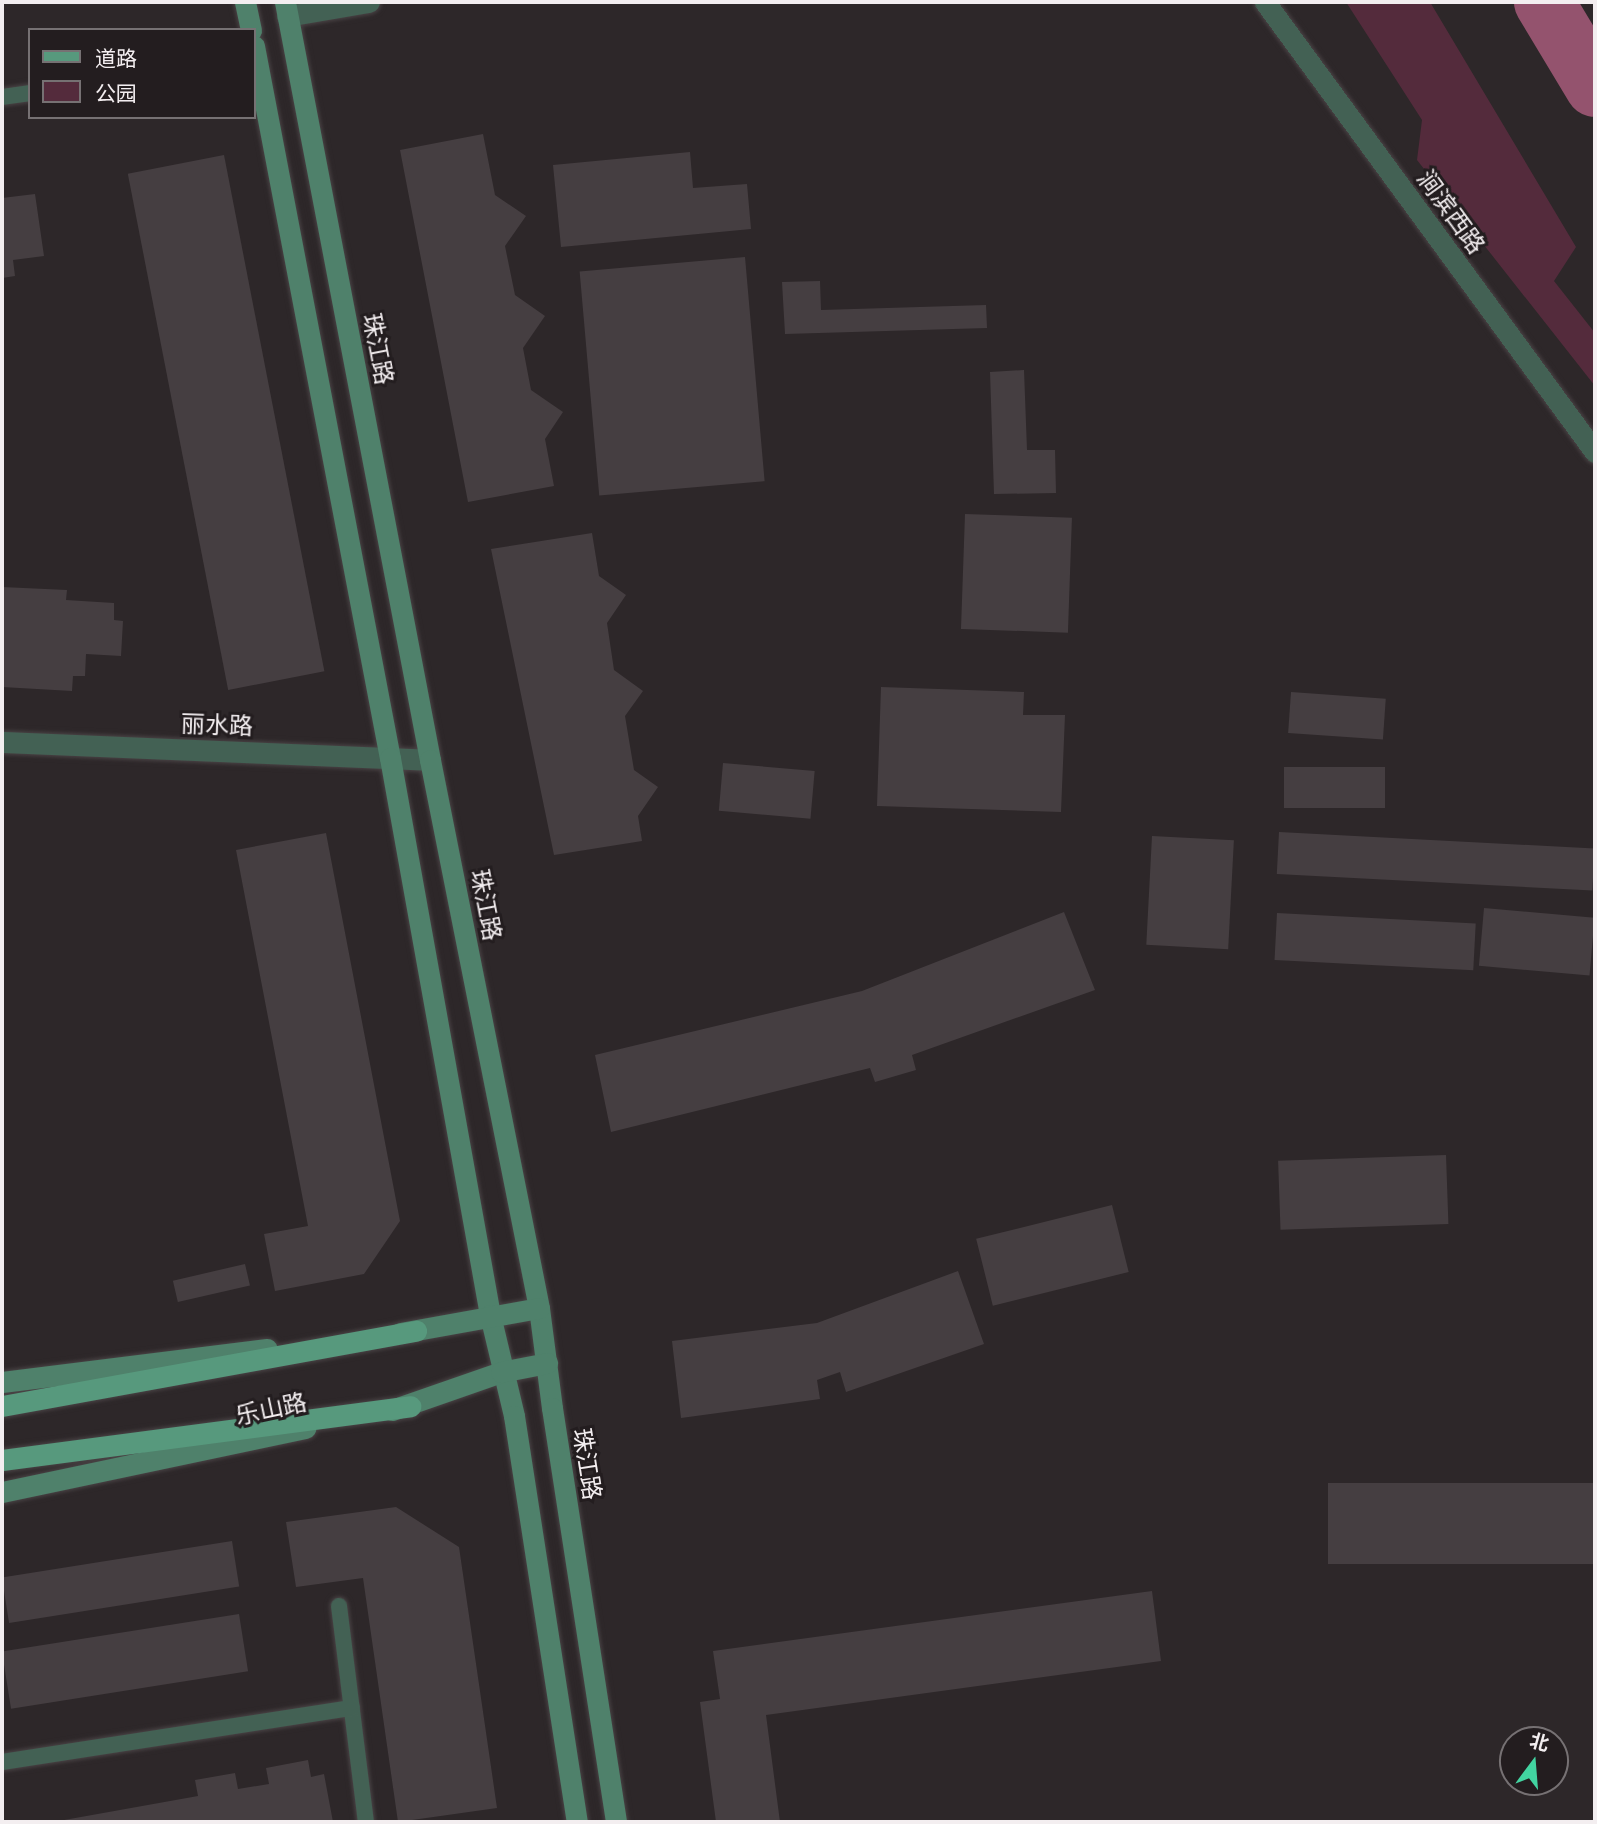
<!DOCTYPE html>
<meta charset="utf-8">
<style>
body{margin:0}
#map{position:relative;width:1597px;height:1824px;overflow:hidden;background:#2d2729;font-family:Inter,"Noto Sans SC",sans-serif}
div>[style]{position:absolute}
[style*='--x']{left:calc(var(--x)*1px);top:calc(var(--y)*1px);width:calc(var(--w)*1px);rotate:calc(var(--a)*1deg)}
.green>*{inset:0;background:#542b3c}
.river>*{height:60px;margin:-30px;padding:0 30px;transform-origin:30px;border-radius:30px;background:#94536e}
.building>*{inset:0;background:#453e41;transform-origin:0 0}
.roads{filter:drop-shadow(0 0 2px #494345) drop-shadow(0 0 2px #494345)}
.service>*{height:16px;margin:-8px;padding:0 8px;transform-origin:8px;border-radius:8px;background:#436154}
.minor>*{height:21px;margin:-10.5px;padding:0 10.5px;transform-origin:10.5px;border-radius:10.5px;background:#436154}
.secondary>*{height:21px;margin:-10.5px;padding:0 10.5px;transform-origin:10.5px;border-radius:10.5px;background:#4f816b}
.primary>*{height:21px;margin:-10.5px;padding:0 10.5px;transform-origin:10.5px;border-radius:10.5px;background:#57997d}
span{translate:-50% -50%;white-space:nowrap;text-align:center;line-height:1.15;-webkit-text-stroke:6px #231d1f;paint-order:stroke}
.street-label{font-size:24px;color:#f3eef0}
.frame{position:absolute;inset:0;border:4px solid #f3eef0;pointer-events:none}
.legend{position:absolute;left:28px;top:28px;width:228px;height:91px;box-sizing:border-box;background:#231d1f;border:2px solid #767173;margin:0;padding:9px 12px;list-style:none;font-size:21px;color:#f3eef0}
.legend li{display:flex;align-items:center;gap:14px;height:35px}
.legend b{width:35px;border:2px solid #767173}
.north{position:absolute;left:1499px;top:1726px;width:70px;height:70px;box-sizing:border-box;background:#231d1f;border:2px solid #767173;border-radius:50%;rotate:16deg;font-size:19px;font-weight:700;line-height:28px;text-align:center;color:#f3eef0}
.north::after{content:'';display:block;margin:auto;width:24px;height:32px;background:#42d4a1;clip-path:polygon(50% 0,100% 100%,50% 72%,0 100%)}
</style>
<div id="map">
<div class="green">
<div style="clip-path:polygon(1346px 2px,1430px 2px,1576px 247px,1554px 281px,1595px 333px,1595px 386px,1417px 160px,1422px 120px)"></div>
</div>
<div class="river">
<div style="--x:1544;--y:2;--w:99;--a:59"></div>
</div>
<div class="building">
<div style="clip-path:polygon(483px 134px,495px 195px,526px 216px,505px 246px,515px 295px,545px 316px,523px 348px,531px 390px,563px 412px,545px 439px,554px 486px,468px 502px,400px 150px)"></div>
<div style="clip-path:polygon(690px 152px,693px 188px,747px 184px,751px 229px,561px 247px,553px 165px)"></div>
<div style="left:224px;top:155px;width:526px;height:98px;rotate:79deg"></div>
<div style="clip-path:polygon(35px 194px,44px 256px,13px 260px,15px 276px,2px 278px,2px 198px)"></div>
<div style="left:745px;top:257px;width:225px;height:166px;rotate:85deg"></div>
<div style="clip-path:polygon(820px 281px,821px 310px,986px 305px,987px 328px,785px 334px,782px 282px)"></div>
<div style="clip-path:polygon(1024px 370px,1027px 450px,1055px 450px,1056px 493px,994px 494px,990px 372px)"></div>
<div style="left:965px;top:514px;width:107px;height:115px;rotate:2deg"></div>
<div style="clip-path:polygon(592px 533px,599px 576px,626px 595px,607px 623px,614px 670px,643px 691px,625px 716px,634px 770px,658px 787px,638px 816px,642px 841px,554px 855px,491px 549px)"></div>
<div style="clip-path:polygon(2px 587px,67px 590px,66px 600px,114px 603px,114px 620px,123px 621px,121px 656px,86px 654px,85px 676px,73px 676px,72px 691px,2px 687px)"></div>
<div style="clip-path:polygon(881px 687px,1024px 692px,1023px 715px,1065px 715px,1061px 812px,877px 806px)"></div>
<div style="left:1291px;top:692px;width:95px;height:41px;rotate:4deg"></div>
<div style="left:723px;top:763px;width:92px;height:48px;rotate:5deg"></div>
<div style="left:1284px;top:767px;width:101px;height:41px"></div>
<div style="left:1279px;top:832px;width:316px;height:42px;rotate:3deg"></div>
<div style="clip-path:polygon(326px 833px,400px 1221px,364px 1274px,275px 1291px,264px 1234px,308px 1226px,236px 850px)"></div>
<div style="left:1152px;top:836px;width:82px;height:109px;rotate:3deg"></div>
<div style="left:1484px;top:908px;width:111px;height:58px;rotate:5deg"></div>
<div style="clip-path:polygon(1064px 912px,1095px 990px,912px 1055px,916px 1070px,875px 1082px,870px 1068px,611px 1132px,595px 1055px,862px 991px)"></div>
<div style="left:1277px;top:913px;width:199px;height:47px;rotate:3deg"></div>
<div style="left:1446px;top:1155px;width:69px;height:168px;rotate:88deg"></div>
<div style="left:1112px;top:1205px;width:69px;height:140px;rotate:76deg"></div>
<div style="left:245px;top:1264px;width:22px;height:74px;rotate:77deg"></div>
<div style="clip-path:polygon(958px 1271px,984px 1344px,846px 1392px,840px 1372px,817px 1380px,820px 1399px,681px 1418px,672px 1341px,817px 1323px)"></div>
<div style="left:1595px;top:1483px;width:81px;height:267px;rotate:90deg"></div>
<div style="clip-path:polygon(396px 1507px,459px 1547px,497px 1808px,398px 1822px,363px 1578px,296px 1587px,286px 1522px)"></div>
<div style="left:232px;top:1541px;width:46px;height:233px;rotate:81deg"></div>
<div style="clip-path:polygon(1152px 1591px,1161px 1661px,766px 1715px,780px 1822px,716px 1822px,700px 1702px,720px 1699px,713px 1651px)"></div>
<div style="left:239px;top:1614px;width:58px;height:240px;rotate:81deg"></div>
<div style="clip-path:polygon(308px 1760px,311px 1777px,324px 1774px,333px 1822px,53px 1822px,198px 1796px,195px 1780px,235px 1773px,238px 1789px,269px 1784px,266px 1768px)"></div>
</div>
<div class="roads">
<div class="service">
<div style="--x:2;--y:97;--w:28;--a:-8"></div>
<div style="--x:339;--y:1606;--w:218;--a:82.9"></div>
<div style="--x:2;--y:1762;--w:354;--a:-8.8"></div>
</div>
<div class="minor">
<div style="--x:1265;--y:2;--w:558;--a:53.75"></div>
<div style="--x:287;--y:16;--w:83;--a:-9.7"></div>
<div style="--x:2;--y:742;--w:428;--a:2.4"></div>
</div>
<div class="secondary">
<div style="--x:245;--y:2;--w:29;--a:78"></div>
<div style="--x:285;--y:2;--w:772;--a:79.17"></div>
<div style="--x:430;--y:760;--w:559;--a:78.75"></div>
<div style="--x:539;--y:1308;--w:101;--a:82.6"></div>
<div style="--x:552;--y:1408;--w:419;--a:81.2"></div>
<div style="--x:254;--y:46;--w:725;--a:79.19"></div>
<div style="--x:390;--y:758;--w:566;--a:79.82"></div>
<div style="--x:490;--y:1315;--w:104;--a:76.6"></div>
<div style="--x:514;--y:1416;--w:411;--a:81.2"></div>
<div style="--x:400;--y:1333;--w:141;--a:-10.2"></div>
<div style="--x:2;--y:1382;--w:267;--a:-7.1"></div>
<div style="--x:392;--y:1410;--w:115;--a:-19.2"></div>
<div style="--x:501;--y:1372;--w:47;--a:-11.1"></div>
<div style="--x:2;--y:1492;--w:310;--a:-11.9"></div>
</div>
<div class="primary">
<div style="--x:2;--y:1406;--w:421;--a:-10.3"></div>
<div style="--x:2;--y:1460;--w:412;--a:-7.5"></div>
</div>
</div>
<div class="street-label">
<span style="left:1451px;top:212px;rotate:54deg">涧滨西路</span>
<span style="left:378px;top:349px;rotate:79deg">珠江路</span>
<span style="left:217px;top:725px;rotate:2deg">丽水路</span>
<span style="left:486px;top:905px;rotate:79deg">珠江路</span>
<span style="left:271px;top:1409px;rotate:-12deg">乐山路</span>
<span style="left:587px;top:1464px;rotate:81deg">珠江路</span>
</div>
<div class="frame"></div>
<ul class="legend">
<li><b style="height:9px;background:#57997d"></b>道路</li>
<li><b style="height:19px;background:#542b3c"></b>公园</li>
</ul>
<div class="north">北</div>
</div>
